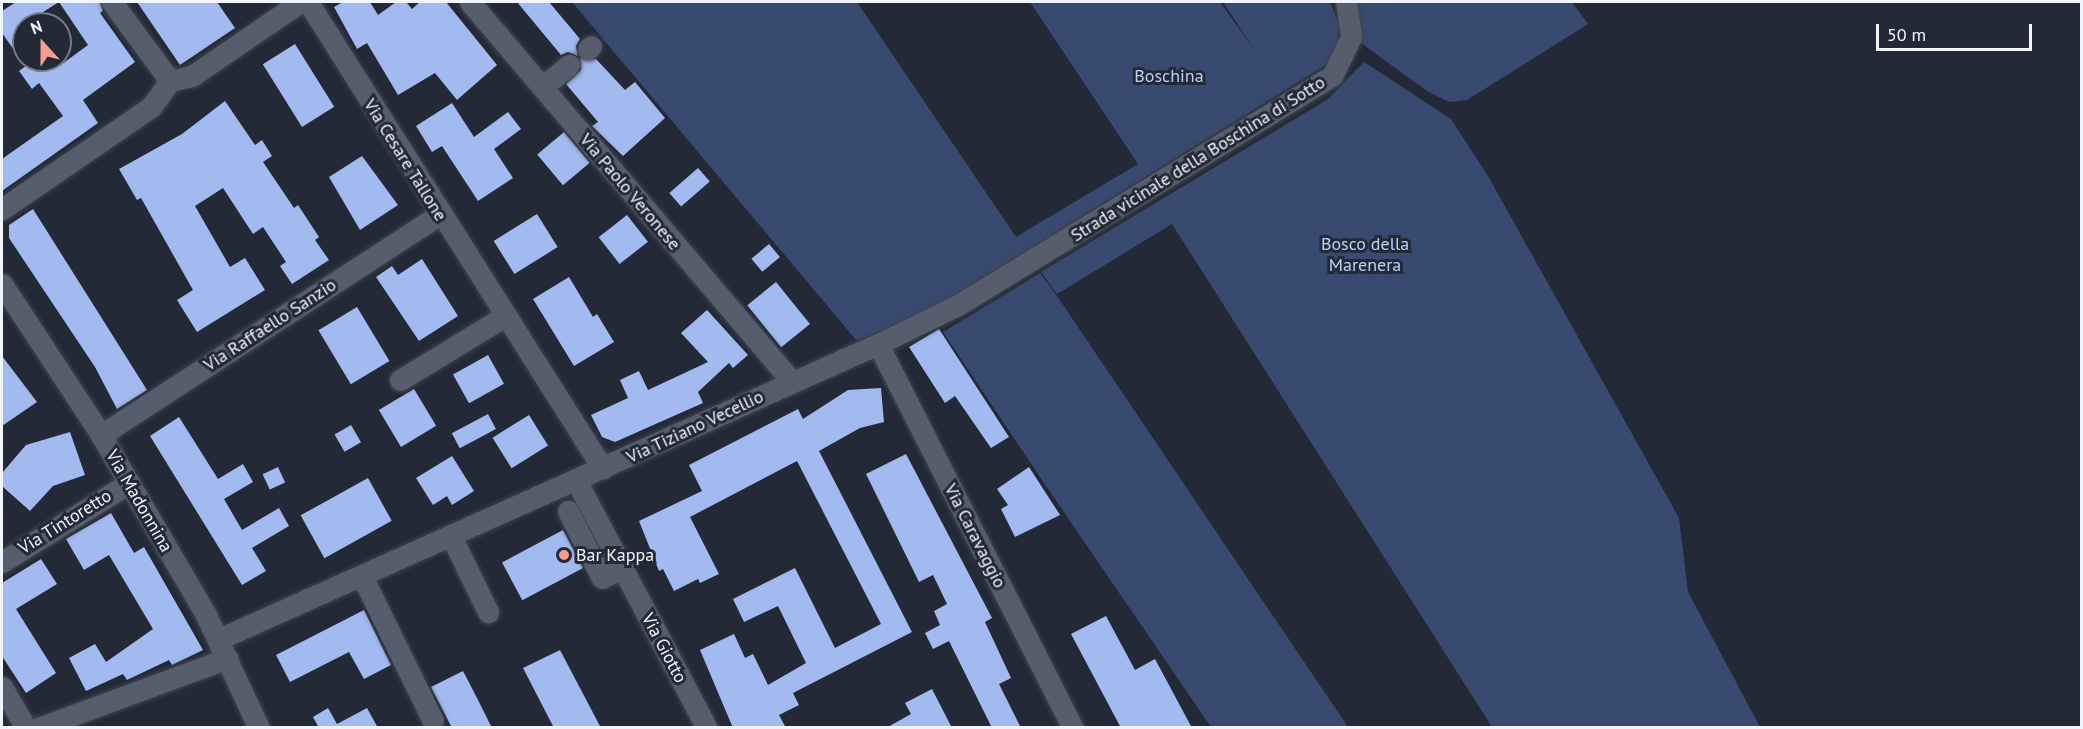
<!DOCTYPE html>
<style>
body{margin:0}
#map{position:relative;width:2083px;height:729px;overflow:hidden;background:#232937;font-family:"PT Sans",sans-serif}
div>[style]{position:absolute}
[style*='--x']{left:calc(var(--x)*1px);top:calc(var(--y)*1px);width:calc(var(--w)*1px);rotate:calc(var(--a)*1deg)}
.green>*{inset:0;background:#394a70}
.building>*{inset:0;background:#a2baef;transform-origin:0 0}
.roads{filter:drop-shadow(0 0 2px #3f444f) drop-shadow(0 0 2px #3f444f)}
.minor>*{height:21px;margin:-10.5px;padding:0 10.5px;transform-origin:10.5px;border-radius:10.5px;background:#565d6c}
.dots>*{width:16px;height:16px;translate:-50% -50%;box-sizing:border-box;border:3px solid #232937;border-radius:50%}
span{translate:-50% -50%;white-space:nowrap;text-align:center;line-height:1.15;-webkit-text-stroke:6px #232937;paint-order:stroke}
.park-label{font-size:18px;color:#bacffc}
.street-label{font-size:18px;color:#f1f5fe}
.poi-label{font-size:18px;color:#f1f5fe}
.left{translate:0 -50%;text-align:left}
.frame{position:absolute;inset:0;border:3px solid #f1f5fe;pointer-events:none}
.north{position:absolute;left:12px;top:12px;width:60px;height:60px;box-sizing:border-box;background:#232937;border:2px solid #757b87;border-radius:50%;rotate:339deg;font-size:16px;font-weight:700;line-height:24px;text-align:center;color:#f1f5fe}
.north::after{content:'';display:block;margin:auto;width:21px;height:27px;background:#f59d8f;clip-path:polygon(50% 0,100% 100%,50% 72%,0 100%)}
.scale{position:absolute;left:1876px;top:24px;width:156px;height:27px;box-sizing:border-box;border:3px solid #f1f5fe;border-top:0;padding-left:8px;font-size:18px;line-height:21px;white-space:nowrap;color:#f1f5fe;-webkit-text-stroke:4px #232937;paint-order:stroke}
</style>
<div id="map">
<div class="green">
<div style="clip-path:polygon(572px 2px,857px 2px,1016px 237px,1138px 164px,1030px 2px,1220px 2px,1256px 52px,1223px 2px,1330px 2px,1339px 24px,1338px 42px,1324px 66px,929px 311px,857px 341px)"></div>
<div style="clip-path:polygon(1357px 2px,1572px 2px,1588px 24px,1467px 100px,1449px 102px,1427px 91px,1361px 43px)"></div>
<div style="clip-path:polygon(1364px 62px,1451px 119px,1488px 176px,1679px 518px,1688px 592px,1760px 727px,1492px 727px,1172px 224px,1057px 294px,1041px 272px,1328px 99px)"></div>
<div style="clip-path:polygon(1040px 273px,1057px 296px,1348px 727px,1211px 727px,1044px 483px,943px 332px)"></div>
</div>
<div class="building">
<div style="clip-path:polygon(16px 2px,100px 2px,103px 11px,100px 13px,135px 62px,83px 100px,98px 123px,2px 191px,2px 159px,63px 116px,39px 83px,32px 89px,19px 71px,34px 60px,53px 60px,58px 67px,88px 45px,59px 2px,24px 24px,24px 64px,2px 33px,2px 11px)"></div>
<div style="clip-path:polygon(137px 2px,217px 2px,235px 28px,180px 65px)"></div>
<div style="clip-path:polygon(343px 2px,370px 2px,378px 15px,396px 2px,406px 2px,412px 9px,420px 2px,446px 2px,497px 65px,457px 100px,435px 73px,398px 95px,367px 43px,357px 49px,334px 7px)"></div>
<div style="clip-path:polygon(517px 2px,549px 2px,580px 39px,576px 46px,578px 56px,568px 52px,561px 55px)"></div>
<div style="left:295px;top:44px;width:74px;height:38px;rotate:58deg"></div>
<div style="clip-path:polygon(580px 58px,596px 59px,625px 90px,635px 82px,665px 118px,623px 156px,592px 126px,598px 122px,566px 84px,581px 70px)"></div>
<div style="clip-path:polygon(225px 101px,255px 145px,262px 140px,272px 156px,263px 162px,294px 208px,298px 205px,319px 237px,315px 240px,329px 260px,292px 284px,280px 266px,286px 262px,263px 227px,253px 234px,223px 188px,195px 206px,230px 267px,245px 258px,265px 290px,197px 332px,177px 300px,193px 290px,141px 198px,137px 200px,119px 169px,182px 134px)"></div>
<div style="clip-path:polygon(452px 103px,474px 137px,508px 112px,521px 129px,494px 149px,513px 178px,478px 201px,442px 146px,432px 152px,416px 126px)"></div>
<div style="left:564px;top:132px;width:40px;height:35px;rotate:50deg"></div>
<div style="clip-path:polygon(362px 156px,398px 205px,360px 230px,329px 177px)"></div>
<div style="left:698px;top:168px;width:18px;height:38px;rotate:49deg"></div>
<div style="clip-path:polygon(33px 209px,147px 390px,117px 409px,95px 367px,9px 238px,9px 225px)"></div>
<div style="left:537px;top:214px;width:39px;height:51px;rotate:58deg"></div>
<div style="left:627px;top:215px;width:34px;height:36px;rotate:52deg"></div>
<div style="left:769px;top:244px;width:17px;height:23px;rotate:50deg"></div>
<div style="clip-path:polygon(422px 259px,458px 316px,419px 341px,376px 277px,392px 266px,398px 275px)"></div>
<div style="clip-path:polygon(569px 277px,593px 317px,597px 314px,614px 342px,574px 366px,533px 299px)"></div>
<div style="left:776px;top:282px;width:54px;height:37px;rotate:51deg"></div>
<div style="left:357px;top:307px;width:63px;height:45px;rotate:59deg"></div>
<div style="clip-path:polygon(707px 310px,748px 355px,733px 368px,729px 363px,698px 392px,703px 403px,615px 442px,602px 437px,591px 415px,628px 398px,620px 380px,639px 371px,648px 390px,708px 362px,681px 333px)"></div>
<div style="clip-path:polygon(939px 329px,1009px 437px,991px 448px,955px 396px,945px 403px,909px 347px)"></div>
<div style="left:488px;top:355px;width:33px;height:40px;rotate:61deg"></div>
<div style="clip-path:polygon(2px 356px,37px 402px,2px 426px)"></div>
<div style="clip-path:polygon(881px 388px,884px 422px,860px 428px,819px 451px,912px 632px,793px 693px,799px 705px,779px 715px,786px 728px,733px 728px,700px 650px,734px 634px,745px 658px,753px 654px,768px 685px,806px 663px,778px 606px,744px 622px,733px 599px,795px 568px,835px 648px,881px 624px,797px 461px,690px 517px,719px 574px,700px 583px,698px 579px,674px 591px,663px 569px,659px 571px,639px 521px,702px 491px,689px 465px,798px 409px,803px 419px,848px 390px)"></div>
<div style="left:414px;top:389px;width:43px;height:41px;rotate:59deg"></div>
<div style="left:488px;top:414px;width:17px;height:41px;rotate:62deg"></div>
<div style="left:529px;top:415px;width:36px;height:43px;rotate:58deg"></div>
<div style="clip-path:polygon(179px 417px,218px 479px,243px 464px,253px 482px,224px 499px,242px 530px,279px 508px,289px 526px,252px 548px,266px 571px,242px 585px,150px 436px)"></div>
<div style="left:351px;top:425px;width:20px;height:19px;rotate:60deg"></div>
<div style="clip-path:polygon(70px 432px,85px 475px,53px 486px,30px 511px,2px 486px,2px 473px,26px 445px)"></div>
<div style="clip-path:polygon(906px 454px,992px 618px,985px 622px,1011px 678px,999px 684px,1021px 728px,992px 728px,949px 641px,933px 649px,925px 633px,940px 625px,934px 611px,947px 604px,933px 575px,919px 582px,866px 474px)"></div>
<div style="clip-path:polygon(452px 456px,474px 491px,452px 505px,447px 496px,433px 505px,416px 478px)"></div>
<div style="left:278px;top:467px;width:17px;height:17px;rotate:65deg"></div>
<div style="clip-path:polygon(1029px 467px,1060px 515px,1015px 537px,1001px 509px,1008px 505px,997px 489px)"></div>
<div style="left:368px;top:478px;width:49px;height:77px;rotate:61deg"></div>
<div style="clip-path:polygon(111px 513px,134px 553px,144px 547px,203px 650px,172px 665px,169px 660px,127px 680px,123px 674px,86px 691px,69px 658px,95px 644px,106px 662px,153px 629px,109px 555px,84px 570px,66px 539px)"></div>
<div style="left:563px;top:530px;width:43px;height:69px;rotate:62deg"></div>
<div style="clip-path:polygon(41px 559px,57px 584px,16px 609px,56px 673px,26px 693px,2px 656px,2px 583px)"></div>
<div style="clip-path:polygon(364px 610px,391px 665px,364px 679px,349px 652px,290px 682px,276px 655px)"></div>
<div style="clip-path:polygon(1106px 616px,1135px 670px,1155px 659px,1192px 728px,1121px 728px,1071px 634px)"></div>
<div style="clip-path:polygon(560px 650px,601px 728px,554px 728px,523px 668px)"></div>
<div style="clip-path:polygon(463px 671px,476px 696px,492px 728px,452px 728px,431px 687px)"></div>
<div style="clip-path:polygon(932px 689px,952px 728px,886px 728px,911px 714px,905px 703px)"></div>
<div style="clip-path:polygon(328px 708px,337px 724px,367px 708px,378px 728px,319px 728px,313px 717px)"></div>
</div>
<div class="roads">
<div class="minor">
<div style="--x:112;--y:2;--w:98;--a:53.7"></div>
<div style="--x:308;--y:2;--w:552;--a:57.72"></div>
<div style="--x:470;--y:2;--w:498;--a:49.7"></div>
<div style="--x:588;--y:49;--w:4;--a:-45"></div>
<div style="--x:170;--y:81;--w:23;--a:-13"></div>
<div style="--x:192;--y:76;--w:131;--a:-34.4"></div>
<div style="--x:542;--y:87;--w:35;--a:-39"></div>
<div style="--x:2;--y:209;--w:181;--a:-34.4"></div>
<div style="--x:151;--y:107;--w:32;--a:-54"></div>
<div style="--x:2;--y:284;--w:181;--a:56.7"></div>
<div style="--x:101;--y:435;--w:208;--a:59.7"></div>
<div style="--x:206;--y:615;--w:125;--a:64.9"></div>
<div style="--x:878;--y:344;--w:431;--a:63.1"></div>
<div style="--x:400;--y:380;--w:123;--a:-31.4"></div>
<div style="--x:101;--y:435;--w:403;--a:-33.1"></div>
<div style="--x:576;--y:480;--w:280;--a:62.2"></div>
<div style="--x:568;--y:511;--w:75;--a:63.1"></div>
<div style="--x:602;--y:578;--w:22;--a:-27"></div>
<div style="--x:451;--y:536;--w:85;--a:64"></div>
<div style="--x:2;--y:562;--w:150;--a:-31.9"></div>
<div style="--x:362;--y:576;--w:161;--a:63.9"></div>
<div style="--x:219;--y:639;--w:722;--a:-24.12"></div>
<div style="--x:878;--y:344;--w:89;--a:-26"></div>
<div style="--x:958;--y:305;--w:439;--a:-31.5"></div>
<div style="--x:1332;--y:76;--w:43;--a:-64"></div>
<div style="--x:1351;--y:37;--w:35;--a:-98"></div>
<div style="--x:2;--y:687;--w:48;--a:59.7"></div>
<div style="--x:38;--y:728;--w:202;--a:-20.2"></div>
</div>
</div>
<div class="dots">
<div style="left:564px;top:555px;background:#f59d8f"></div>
</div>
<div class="park-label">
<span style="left:1169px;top:76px">Boschina</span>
<span style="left:1365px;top:255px">Bosco della<br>Marenera</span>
</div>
<div class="street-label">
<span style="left:1198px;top:159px;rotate:-32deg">Strada vicinale della Boschina di Sotto</span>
<span style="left:405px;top:160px;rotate:58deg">Via Cesare Tallone</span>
<span style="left:630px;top:192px;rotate:50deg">Via Paolo Veronese</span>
<span style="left:270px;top:325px;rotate:-33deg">Via Raffaello Sanzio</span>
<span style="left:695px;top:427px;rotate:-25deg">Via Tiziano Vecellio</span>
<span style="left:139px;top:501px;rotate:60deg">Via Madonnina</span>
<span style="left:65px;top:522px;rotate:-32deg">Via Tintoretto</span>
<span style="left:975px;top:536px;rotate:63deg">Via Caravaggio</span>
<span style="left:664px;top:648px;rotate:62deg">Via Giotto</span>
</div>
<div class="poi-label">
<span class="left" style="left:576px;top:555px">Bar Kappa</span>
</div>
<div class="frame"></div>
<div class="north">N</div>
<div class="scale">50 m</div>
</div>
